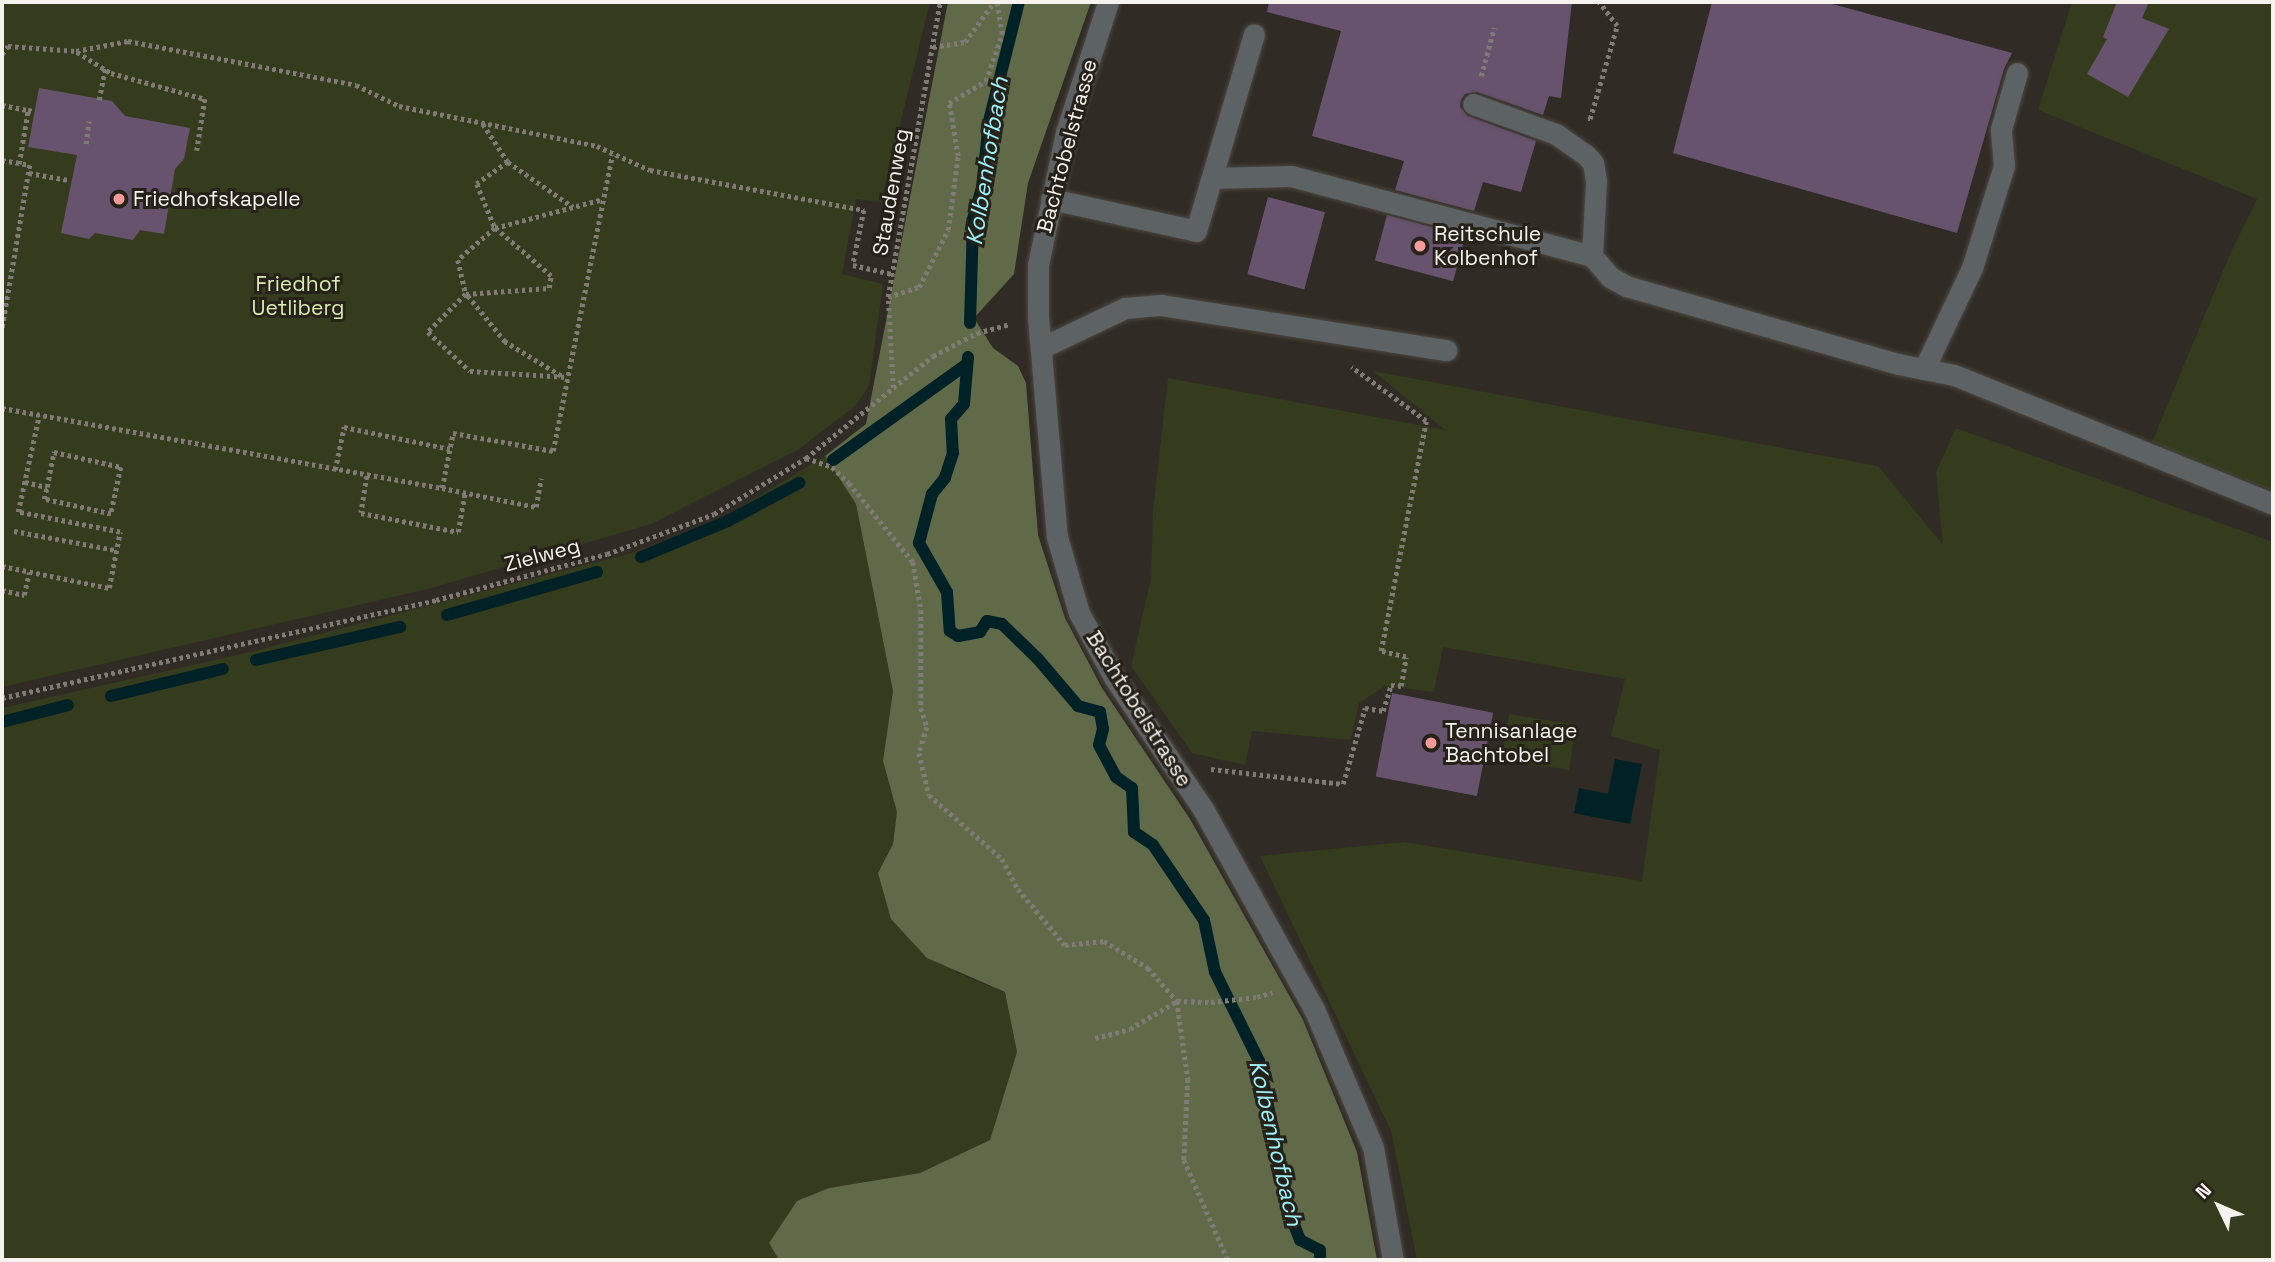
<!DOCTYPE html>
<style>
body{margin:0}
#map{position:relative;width:2275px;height:1262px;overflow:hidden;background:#302b24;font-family:"Space Grotesk",sans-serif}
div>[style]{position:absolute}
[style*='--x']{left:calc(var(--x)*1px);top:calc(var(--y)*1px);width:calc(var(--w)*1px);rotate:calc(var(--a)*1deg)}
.green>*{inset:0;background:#343c1d;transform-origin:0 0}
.forest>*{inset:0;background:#606a49}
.water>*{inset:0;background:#002125}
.stream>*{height:12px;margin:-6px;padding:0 6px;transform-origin:6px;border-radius:6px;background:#002125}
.building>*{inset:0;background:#68536f;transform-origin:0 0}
.path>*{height:4.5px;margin-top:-2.25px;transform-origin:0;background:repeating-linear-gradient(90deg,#807b75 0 3.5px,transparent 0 7px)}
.roads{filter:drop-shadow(0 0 2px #4c4740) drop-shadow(0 0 2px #4c4740)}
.minor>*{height:21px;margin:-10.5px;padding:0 10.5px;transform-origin:10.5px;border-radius:10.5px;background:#5d6264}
.dots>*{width:19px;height:19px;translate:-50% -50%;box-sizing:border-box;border:4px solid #26221a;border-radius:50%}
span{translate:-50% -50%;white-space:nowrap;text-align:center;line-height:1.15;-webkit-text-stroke:6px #26221a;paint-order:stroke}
.street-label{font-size:21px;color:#f6f3ee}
.poi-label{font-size:21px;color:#f6f3ee}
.left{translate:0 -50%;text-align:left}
.park-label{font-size:21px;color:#d9ecaf}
.water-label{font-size:23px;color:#9df1fa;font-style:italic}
.frame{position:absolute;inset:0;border:4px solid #f6f3ee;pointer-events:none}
.north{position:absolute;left:2184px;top:1171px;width:70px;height:70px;-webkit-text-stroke:5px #26221a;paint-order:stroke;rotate:314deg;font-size:19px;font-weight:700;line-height:28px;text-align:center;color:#f6f3ee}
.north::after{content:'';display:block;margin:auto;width:24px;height:32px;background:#f6f3ee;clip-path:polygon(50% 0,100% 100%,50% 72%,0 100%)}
</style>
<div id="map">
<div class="green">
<div style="clip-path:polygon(2px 2px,930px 2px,881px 202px,856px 199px,842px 274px,883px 284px,869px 386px,855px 406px,799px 449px,651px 524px,428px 589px,2px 687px)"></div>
<div style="clip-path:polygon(2072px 2px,2273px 2px,2273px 491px,2152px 442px,2231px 252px,2257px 199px,2038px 110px)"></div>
<div style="clip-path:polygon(1373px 371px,1878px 466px,1943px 545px,1936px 472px,1956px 428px,2273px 542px,2273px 1260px,1417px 1260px,1391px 1131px,1260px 856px,1404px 842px,1642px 881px,1660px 750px,1611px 736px,1625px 679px,1443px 647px,1434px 692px,1385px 686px,1359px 703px,1351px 740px,1252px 731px,1245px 765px,1192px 753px,1131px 666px,1151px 578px,1153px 512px,1168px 378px,1445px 430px)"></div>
<div style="clip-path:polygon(825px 456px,856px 504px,893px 691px,883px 761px,897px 812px,893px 844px,878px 873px,957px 973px,1005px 992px,1017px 1052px,990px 1140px,920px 1173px,829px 1188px,769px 1243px,779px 1260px,2px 1260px,2px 708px,246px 653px,628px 554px,721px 519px)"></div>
<div style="left:1509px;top:714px;width:68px;height:46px;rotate:9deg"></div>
</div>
<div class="forest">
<div style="clip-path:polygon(948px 2px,1091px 2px,1028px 183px,1014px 274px,974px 318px,993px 348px,1018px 366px,1026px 383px,1038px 535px,1065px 618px,1102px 688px,1190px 819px,1303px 1020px,1357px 1152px,1377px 1260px,779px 1260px,769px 1243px,797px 1201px,829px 1188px,920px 1173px,990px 1140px,1017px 1052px,1005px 992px,927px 958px,891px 919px,878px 873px,893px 844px,897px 812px,883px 761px,893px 691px,856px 504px,825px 456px,866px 424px)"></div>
</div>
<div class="water">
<div style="clip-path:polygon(1615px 759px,1642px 764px,1630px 824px,1574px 813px,1579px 788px,1608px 794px)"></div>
</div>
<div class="stream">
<div style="--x:970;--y:323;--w:104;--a:-88.3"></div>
<div style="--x:973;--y:219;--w:32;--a:-74"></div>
<div style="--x:982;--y:188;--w:67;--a:-84"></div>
<div style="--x:989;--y:121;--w:123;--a:-75.9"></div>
<div style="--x:968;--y:357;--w:47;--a:94.9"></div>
<div style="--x:964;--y:404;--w:20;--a:131"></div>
<div style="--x:951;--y:419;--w:34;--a:87"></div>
<div style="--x:953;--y:453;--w:26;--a:108"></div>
<div style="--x:945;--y:478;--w:21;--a:129"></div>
<div style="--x:932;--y:494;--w:51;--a:104.9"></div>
<div style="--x:919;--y:543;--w:56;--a:60.3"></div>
<div style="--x:947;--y:592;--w:39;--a:86"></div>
<div style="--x:950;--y:631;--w:9;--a:32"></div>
<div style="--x:958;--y:636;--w:22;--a:-10"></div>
<div style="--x:980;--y:632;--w:13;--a:-58"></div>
<div style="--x:987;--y:621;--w:15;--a:11"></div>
<div style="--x:1002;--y:624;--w:50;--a:44.2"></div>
<div style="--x:1038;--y:659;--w:62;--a:49.6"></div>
<div style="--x:1078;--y:706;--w:23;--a:15"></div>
<div style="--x:1100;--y:712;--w:17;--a:80"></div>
<div style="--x:1103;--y:729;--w:16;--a:104"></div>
<div style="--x:1099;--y:745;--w:36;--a:62"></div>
<div style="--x:1116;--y:777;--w:19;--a:35"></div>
<div style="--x:1132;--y:788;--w:44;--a:87.4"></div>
<div style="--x:1134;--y:832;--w:23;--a:34"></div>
<div style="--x:1153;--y:845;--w:91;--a:55.8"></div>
<div style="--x:1204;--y:920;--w:53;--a:78.1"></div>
<div style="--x:1215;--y:972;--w:99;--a:63.7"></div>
<div style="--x:1259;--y:1061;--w:157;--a:78.6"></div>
<div style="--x:1290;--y:1215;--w:27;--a:68"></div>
<div style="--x:1300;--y:1240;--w:22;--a:27"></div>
<div style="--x:1320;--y:1250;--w:10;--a:90"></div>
<div style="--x:833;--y:460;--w:165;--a:-35.6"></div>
<div style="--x:641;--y:557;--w:94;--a:-22.5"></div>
<div style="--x:728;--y:521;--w:81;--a:-28.2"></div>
<div style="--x:447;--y:615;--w:156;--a:-16"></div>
<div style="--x:256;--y:660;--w:148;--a:-12.9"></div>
<div style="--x:111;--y:696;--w:115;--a:-13.6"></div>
<div style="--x:2;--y:722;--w:68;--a:-14.4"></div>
</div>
<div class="building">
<div style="clip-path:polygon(1269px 2px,1572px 2px,1561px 98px,1549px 96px,1543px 115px,1477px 92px,1465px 94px,1461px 100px,1460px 107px,1468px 116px,1536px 141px,1521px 192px,1483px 182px,1474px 211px,1395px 190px,1404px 161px,1312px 136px,1341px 31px,1267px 12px)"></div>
<div style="clip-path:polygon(1712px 2px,1825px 2px,2012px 53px,2004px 69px,1957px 233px,1673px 153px)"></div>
<div style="clip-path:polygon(2117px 2px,2149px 2px,2142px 18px,2169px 29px,2128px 97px,2087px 74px,2107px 39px,2103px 37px)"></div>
<div style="clip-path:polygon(39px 88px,112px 101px,125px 116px,190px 128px,184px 159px,175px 169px,164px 234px,140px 230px,133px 240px,95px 233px,89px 239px,61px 233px,77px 155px,28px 147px)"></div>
<div style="left:1268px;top:197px;width:59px;height:80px;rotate:15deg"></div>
<div style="left:1387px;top:215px;width:81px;height:47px;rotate:15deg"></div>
<div style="left:1392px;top:693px;width:103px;height:85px;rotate:11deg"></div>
</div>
<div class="path">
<div style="--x:933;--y:47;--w:32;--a:-9"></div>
<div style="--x:965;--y:42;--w:49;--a:-54.1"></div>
<div style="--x:77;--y:52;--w:40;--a:32"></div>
<div style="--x:111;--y:73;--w:98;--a:15.5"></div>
<div style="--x:205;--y:99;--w:52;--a:98.9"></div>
<div style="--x:2;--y:54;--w:10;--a:-53"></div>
<div style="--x:8;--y:46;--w:68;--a:4.2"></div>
<div style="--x:76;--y:51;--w:53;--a:-10.9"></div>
<div style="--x:128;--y:41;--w:232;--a:10.9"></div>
<div style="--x:356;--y:85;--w:48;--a:26"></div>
<div style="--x:399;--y:106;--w:202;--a:11.4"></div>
<div style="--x:597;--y:146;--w:58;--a:24.4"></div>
<div style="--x:650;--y:170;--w:218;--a:10.6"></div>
<div style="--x:864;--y:210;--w:56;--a:101.3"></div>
<div style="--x:853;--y:265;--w:40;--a:13"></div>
<div style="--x:1481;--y:76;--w:50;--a:-74.8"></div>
<div style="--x:99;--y:100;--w:32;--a:-79"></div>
<div style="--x:2;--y:105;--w:26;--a:11"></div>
<div style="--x:1588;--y:119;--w:2;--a:0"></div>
<div style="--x:1590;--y:119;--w:97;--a:-73.8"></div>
<div style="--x:1617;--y:26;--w:30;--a:-127"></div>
<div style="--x:483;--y:124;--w:45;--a:56.7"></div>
<div style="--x:508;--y:162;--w:38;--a:145"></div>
<div style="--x:477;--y:184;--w:48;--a:67.8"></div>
<div style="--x:495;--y:228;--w:49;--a:139.1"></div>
<div style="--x:458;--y:260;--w:35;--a:77"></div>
<div style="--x:466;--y:294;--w:54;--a:135"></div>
<div style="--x:428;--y:332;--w:57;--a:42.9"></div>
<div style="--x:470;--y:371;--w:97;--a:3.5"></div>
<div style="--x:86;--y:144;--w:23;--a:-83"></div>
<div style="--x:2;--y:160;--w:28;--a:10"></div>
<div style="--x:30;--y:165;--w:168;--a:99.6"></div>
<div style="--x:508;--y:162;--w:79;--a:34.7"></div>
<div style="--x:19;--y:164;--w:55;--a:-80.5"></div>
<div style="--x:28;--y:110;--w:6;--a:9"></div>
<div style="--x:29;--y:173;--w:40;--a:10"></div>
<div style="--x:888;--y:297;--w:33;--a:-18"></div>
<div style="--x:919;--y:287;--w:64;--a:-63"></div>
<div style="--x:948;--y:230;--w:75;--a:-82.3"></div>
<div style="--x:958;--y:156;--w:54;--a:-99.6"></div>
<div style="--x:949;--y:103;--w:43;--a:-30.7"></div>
<div style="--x:986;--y:81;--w:50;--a:-71.2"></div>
<div style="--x:1002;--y:34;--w:32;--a:-99"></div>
<div style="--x:561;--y:376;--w:66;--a:-148.7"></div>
<div style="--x:505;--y:342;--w:62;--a:-129.1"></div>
<div style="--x:466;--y:294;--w:83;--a:-4.1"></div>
<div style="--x:549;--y:288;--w:12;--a:-81"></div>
<div style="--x:551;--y:276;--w:74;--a:-139.4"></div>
<div style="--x:495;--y:228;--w:112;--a:-15"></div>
<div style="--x:893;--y:388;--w:91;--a:-93.1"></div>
<div style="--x:888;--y:297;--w:300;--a:-80"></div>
<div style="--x:2;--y:408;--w:447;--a:10.3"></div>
<div style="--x:442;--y:488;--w:56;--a:-78.7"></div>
<div style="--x:453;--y:433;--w:102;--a:10.2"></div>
<div style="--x:553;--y:451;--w:302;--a:-78.7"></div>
<div style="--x:806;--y:458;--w:28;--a:19"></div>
<div style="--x:832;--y:467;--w:23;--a:43"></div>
<div style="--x:849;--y:483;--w:102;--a:51"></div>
<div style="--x:913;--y:562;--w:49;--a:80.5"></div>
<div style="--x:921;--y:610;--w:98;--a:90"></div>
<div style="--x:921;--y:708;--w:20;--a:72"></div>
<div style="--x:927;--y:727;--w:27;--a:107"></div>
<div style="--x:919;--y:753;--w:43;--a:76.6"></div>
<div style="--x:929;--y:795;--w:97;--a:41.2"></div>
<div style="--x:1002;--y:859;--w:34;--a:62"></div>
<div style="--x:1018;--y:889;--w:73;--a:50"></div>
<div style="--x:1065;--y:945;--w:39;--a:-6"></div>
<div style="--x:1104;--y:941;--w:52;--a:31.5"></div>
<div style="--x:1148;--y:968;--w:44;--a:48.7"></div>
<div style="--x:1177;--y:1001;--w:79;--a:82"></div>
<div style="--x:1188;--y:1079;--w:81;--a:92.8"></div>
<div style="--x:1184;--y:1160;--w:109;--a:66.3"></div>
<div style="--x:335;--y:470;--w:44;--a:-78.2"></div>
<div style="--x:344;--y:427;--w:108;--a:11.7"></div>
<div style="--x:367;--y:476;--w:37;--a:99"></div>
<div style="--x:361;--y:513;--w:99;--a:11.1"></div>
<div style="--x:458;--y:532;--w:40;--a:-80"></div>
<div style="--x:25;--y:482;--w:23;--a:13"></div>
<div style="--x:47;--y:487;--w:36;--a:-79"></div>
<div style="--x:54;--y:452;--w:69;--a:12.6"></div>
<div style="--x:121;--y:467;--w:48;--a:102"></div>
<div style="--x:111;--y:514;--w:69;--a:-167.4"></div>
<div style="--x:44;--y:499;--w:12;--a:-76"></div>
<div style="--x:442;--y:488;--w:96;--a:11.4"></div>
<div style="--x:536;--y:507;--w:29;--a:-80"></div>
<div style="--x:14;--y:531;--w:104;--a:10.6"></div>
<div style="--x:2;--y:566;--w:109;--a:11.6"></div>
<div style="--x:109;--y:588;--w:57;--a:-78.9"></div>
<div style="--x:120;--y:532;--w:104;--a:-168.9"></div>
<div style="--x:18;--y:512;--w:98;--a:-77.7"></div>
<div style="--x:2;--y:590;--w:23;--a:13"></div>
<div style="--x:24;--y:595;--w:23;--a:-77"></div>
<div style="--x:2;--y:698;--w:445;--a:-12.7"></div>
<div style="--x:436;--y:600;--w:177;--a:-15.1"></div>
<div style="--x:607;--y:554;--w:114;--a:-20.5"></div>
<div style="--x:714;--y:514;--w:108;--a:-31.3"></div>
<div style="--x:806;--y:458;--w:163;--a:-38.8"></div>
<div style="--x:933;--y:356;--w:50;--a:-27.6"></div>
<div style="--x:977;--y:333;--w:34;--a:-15"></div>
<div style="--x:1211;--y:769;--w:133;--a:6.5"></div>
<div style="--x:1343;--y:784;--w:79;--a:-73.9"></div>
<div style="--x:1365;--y:708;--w:18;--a:9"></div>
<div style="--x:1383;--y:711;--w:27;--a:-73"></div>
<div style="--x:1391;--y:685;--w:10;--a:6"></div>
<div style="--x:1401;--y:686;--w:29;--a:-80"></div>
<div style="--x:1406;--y:657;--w:26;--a:-167"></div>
<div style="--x:1381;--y:651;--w:234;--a:-78.9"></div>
<div style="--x:1426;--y:421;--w:92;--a:-144.2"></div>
<div style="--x:1095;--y:1038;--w:36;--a:-14"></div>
<div style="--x:1130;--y:1029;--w:55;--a:-30.8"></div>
<div style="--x:1177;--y:1001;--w:34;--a:2"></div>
<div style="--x:1211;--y:1002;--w:46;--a:-6.2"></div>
<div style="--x:1257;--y:997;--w:16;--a:-18"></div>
</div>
<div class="roads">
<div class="minor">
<div style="--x:1108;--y:2;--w:137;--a:107.9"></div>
<div style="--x:1066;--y:132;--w:136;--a:101.9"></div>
<div style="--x:1038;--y:265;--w:52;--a:90"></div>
<div style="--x:1038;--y:317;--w:221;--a:85.1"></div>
<div style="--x:1057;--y:537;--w:79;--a:73.9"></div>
<div style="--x:1079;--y:613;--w:75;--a:61.4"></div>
<div style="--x:1115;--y:679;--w:157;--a:55.9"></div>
<div style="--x:1203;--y:809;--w:229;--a:61"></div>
<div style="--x:1314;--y:1009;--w:150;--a:66.9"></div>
<div style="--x:1373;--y:1147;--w:115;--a:80"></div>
<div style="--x:1212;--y:178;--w:79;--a:-1.5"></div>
<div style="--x:1291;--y:176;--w:311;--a:14.9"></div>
<div style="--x:1592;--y:256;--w:75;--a:-86.9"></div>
<div style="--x:1596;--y:181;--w:18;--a:-99"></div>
<div style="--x:1593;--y:163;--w:11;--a:-131"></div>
<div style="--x:1586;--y:155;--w:37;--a:-145"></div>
<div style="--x:1556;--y:134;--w:88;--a:-160.1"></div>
<div style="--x:1051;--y:199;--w:148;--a:12.4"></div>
<div style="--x:1196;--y:231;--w:205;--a:-73.6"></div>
<div style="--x:1592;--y:256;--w:28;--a:49"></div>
<div style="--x:1610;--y:277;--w:18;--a:29"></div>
<div style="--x:1626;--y:286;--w:283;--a:16"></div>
<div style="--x:1898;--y:364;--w:57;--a:11.1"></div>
<div style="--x:1954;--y:375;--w:344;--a:22"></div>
<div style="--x:1041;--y:348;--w:93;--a:-25.5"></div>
<div style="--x:1125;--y:308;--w:36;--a:-5"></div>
<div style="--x:1161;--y:305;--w:289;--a:9"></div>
<div style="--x:1924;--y:369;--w:112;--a:-64.6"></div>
<div style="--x:1972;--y:268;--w:107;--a:-72.6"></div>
<div style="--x:2004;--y:166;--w:37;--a:-95"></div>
<div style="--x:2001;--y:129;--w:58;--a:-74.1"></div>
</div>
</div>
<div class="dots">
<div style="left:119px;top:199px;background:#f59b9b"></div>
<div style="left:1420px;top:246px;background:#f59b9b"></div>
<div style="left:1431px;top:743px;background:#f59b9b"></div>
</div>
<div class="street-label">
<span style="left:1067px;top:146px;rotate:-75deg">Bachtobelstrasse</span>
<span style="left:891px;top:192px;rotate:-80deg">Staudenweg</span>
<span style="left:542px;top:555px;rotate:-15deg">Zielweg</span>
<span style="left:1139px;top:709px;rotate:58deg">Bachtobelstrasse</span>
</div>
<div class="poi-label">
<span class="left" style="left:133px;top:199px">Friedhofskapelle</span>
<span class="left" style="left:1434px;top:246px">Reitschule<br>Kolbenhof</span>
<span class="left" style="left:1445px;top:743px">Tennisanlage<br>Bachtobel</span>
</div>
<div class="park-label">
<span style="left:298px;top:296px">Friedhof<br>Uetliberg</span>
</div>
<div class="water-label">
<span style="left:987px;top:161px;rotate:-81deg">Kolbenhofbach</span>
<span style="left:1276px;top:1143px;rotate:77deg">Kolbenhofbach</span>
</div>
<div class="frame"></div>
<div class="north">N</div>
</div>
